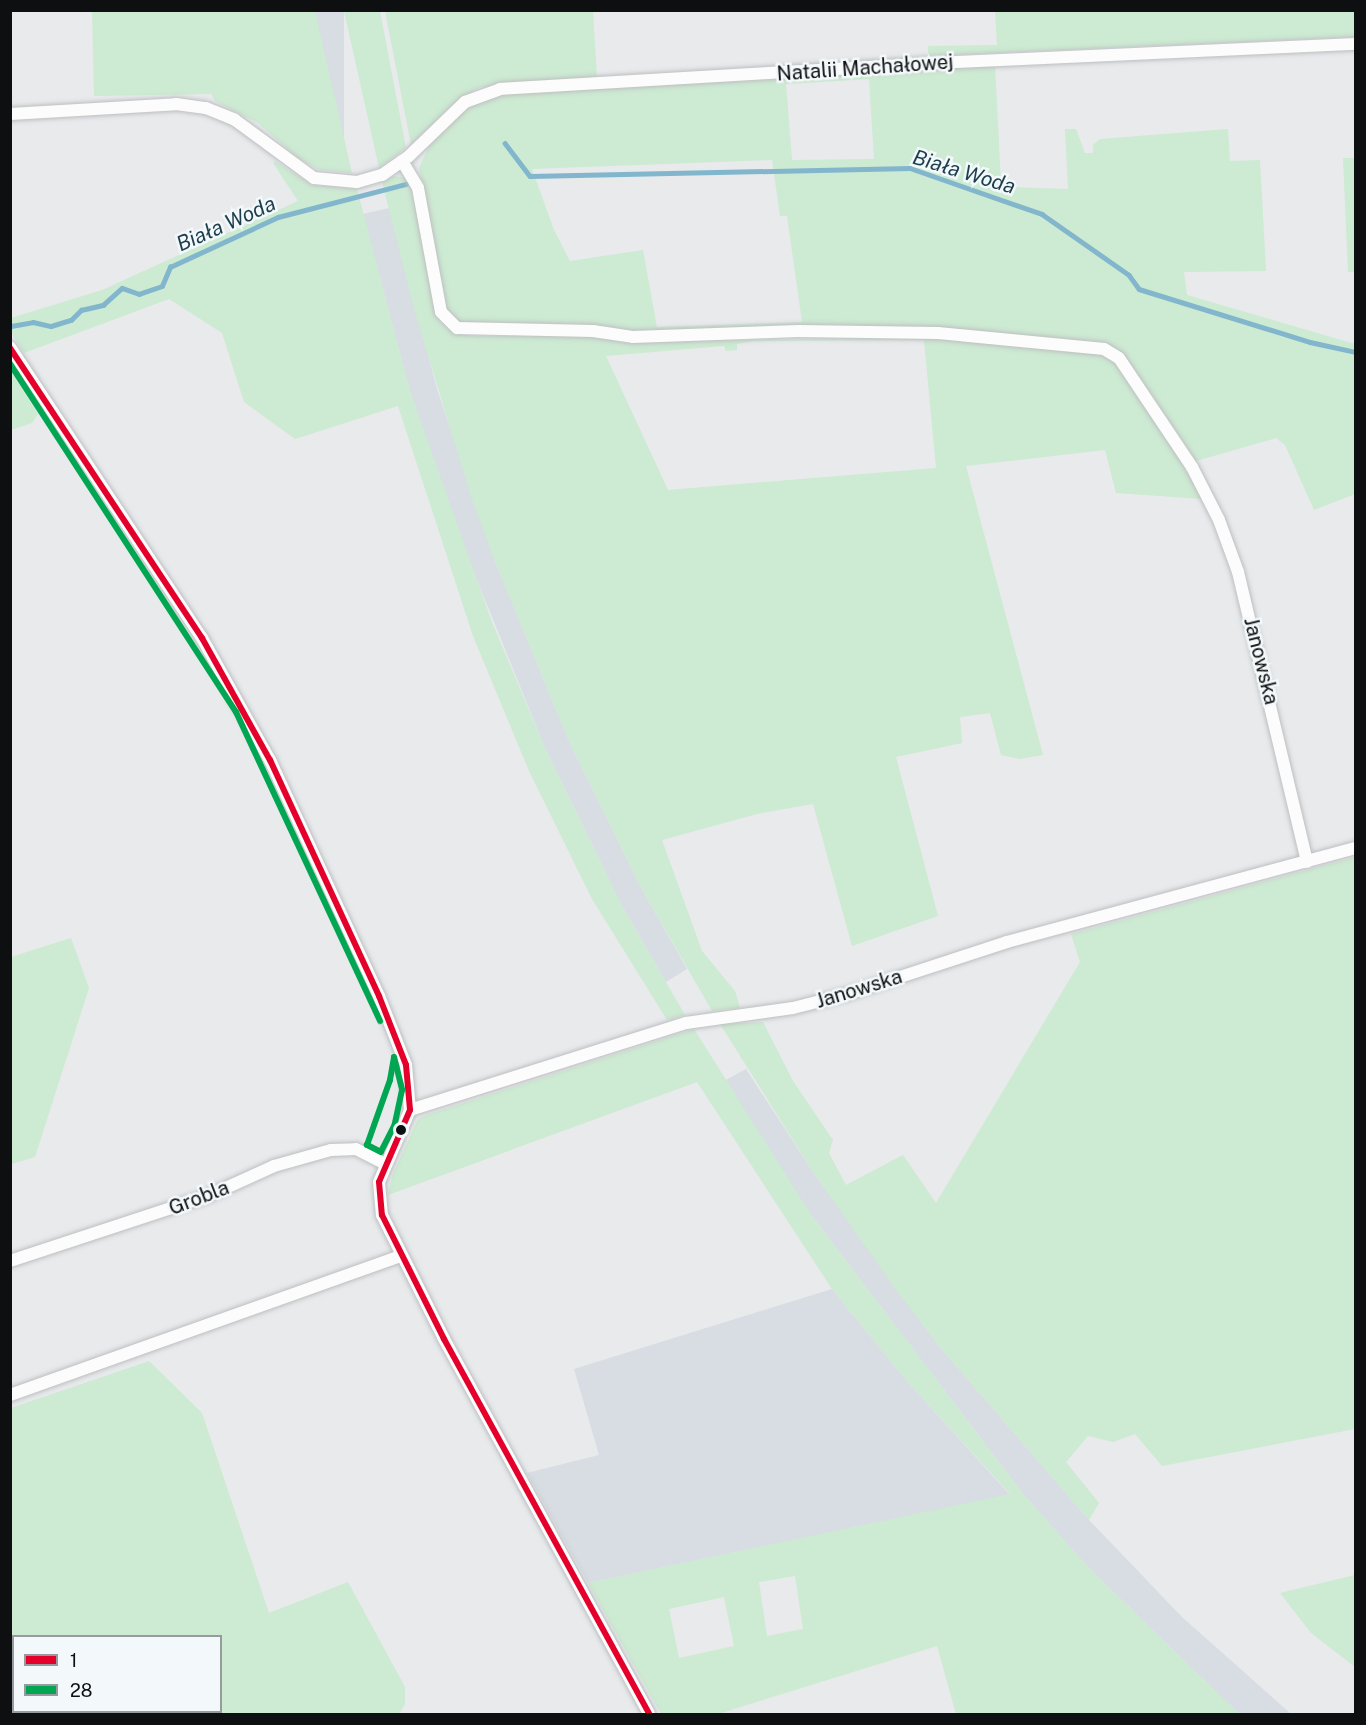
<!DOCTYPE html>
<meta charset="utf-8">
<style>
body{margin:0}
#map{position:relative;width:1366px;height:1725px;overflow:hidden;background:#e8eaec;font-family:"Public Sans",sans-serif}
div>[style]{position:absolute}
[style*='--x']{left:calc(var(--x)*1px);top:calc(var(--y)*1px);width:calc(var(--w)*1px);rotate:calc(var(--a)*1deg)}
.built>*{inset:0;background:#d7dde2;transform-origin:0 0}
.green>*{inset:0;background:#cdead2}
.stream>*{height:4.5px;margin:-2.25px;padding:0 2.25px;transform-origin:2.25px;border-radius:2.25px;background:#82b6cc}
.roads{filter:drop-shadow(0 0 2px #bdbfc1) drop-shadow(0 0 2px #bdbfc1)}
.minor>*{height:12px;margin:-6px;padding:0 6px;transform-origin:6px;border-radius:6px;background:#fcfcfc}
.bus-1>*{height:6px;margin:-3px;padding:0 3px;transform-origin:3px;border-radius:3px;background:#e4002b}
.bus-2>*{height:6px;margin:-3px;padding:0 3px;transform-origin:3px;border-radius:3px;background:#00a651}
.dots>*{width:16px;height:16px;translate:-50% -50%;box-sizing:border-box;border:3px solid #f3f8fb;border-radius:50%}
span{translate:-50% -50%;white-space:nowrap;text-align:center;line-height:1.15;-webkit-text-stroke:5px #f3f8fb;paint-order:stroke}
.street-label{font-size:20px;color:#0e0f10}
.water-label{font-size:21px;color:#1c3e4c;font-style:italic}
.frame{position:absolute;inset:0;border:12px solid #0e0f10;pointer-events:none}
.legend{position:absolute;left:12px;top:1635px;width:210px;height:78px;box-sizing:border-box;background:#f3f8fb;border:2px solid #979b9d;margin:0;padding:8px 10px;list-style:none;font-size:18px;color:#0e0f10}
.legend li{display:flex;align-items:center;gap:12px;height:30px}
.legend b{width:30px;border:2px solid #979b9d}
</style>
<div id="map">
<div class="built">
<div style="left:315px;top:11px;width:29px;height:149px"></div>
<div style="clip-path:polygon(389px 208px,437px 389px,494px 559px,568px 739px,639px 884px,687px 969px,666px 982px,621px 904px,545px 748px,462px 543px,410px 391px,363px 214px)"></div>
<div style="clip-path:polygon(746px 1069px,813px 1172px,938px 1345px,1089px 1520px,1182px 1617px,1291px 1714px,1239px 1714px,1089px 1568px,1024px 1495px,812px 1216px,724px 1081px)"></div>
<div style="clip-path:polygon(832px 1289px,905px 1379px,1010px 1495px,588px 1583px,527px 1473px,599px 1455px,574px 1369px)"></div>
</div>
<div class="green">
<div style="clip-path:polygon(92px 11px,315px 11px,352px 173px,320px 170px,298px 158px,258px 123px,215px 101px,211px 94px,94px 96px)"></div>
<div style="clip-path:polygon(344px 11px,380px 11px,406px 148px,379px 168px)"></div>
<div style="clip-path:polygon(385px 11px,593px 11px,597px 79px,480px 87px,456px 101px,411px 145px)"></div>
<div style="clip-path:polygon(995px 11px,1355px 11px,1355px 37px,928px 56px,928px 46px,997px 45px)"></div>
<div style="clip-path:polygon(evenodd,995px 64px,1001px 183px,1011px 187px,1068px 189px,1065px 129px,1076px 129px,1085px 153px,1093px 153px,1093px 145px,1100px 139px,1228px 129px,1230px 161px,1260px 160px,1266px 271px,1184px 272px,1187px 295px,1355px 344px,1355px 494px,1314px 510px,1285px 445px,1276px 438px,1196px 461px,1125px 356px,998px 334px,634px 332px,459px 324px,444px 306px,419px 168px,429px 146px,469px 106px,499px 94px,995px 64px,869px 79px,874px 159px,792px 160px,786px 84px,869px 79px,995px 64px,772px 160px,780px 216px,787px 216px,802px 322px,657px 327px,643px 250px,570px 261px,554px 230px,532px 169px,772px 160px)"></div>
<div style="clip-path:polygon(1343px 158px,1355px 158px,1355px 272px,1348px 272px)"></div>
<div style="clip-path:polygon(275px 161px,312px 185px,357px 189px,410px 391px,492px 622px,545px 748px,621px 904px,685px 1015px,667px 1020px,592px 899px,529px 771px,473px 636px,398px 406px,295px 439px,244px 402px,222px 333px,169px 299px,24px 353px,11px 332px,11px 318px,102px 290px,298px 201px,273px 163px)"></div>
<div style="clip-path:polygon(evenodd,395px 176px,407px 178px,414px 188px,436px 311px,440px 322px,452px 332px,473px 336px,594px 336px,620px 342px,938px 337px,1103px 353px,1116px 362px,1170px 442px,1202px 499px,1116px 493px,1105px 450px,966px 466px,1043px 755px,1019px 759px,1001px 755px,990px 713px,960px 717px,962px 743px,896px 757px,938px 916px,852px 946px,813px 804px,757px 814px,662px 840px,702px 951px,735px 991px,740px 1008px,712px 1011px,639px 884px,568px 739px,494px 559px,472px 500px,416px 316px,382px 182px,395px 176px,924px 340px,936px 468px,668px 490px,606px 356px,724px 346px,726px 351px,737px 350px,737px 344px,754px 341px,924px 340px)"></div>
<div style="clip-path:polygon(11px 372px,38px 414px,32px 423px,11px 430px)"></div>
<div style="clip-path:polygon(1355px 857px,1355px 1429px,1162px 1466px,1135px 1434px,1113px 1442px,1088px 1436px,1066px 1462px,1099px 1503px,1089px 1520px,938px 1345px,894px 1287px,813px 1172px,720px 1024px,763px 1022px,793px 1081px,833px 1140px,829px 1153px,846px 1185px,903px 1155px,936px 1203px,1080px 962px,1071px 934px)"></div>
<div style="clip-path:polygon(71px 938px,89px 988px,35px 1157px,11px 1164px,11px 957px)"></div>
<div style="clip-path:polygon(evenodd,694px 1029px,812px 1216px,1024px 1495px,1089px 1568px,1239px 1714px,956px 1714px,937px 1646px,718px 1714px,661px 1714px,588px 1583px,1010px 1494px,905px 1379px,832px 1289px,697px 1082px,388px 1195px,392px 1176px,418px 1119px,426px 1115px,694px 1029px,795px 1576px,803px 1629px,767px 1636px,759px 1582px,795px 1576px,694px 1029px,724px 1597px,734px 1646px,679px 1658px,669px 1609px,724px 1597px)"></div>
<div style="clip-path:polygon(evenodd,149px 1361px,202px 1413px,269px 1613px,348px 1582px,405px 1687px,405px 1704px,399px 1714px,11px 1714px,11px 1408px,149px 1361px,14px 1636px,220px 1636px,220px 1712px,14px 1712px,14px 1636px)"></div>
<div style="clip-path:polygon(1355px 1575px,1356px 1575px,1355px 1667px,1311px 1633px,1280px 1593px)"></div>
</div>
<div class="stream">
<div style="--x:505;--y:143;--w:41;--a:52.9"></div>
<div style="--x:530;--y:176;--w:380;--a:-1.2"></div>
<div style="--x:910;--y:168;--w:140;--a:19.2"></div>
<div style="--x:1042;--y:214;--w:106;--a:35"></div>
<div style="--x:1129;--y:275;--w:17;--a:54"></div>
<div style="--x:1139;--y:289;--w:179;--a:17.2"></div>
<div style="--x:1310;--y:342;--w:47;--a:12.3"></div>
<div style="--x:11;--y:326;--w:22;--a:-10"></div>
<div style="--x:33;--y:322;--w:18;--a:13"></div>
<div style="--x:51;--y:326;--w:21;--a:-17"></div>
<div style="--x:71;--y:320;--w:14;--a:-45"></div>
<div style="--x:81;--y:310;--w:23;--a:-13"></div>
<div style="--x:103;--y:305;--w:25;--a:-42"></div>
<div style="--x:122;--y:288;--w:18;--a:19"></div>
<div style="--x:139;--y:294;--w:24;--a:-19"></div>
<div style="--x:162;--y:286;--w:21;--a:-67"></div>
<div style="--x:170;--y:267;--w:119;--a:-24.8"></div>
<div style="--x:278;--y:217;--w:132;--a:-14.5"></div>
</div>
<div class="roads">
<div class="minor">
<div style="--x:10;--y:114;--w:166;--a:-3.4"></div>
<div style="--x:176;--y:104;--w:30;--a:8"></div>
<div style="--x:206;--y:108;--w:31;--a:22"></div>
<div style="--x:235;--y:120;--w:98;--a:36.3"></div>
<div style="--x:314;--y:178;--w:43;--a:5.3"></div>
<div style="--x:357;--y:182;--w:26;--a:-16"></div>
<div style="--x:382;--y:175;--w:33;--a:-35"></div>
<div style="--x:409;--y:156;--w:78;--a:-44"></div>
<div style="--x:465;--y:102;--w:37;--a:-20"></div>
<div style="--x:500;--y:89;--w:436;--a:-3.4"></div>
<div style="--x:935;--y:63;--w:421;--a:-2.6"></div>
<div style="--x:402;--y:161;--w:31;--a:59"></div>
<div style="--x:418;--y:188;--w:126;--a:79.5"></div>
<div style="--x:441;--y:312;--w:23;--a:45"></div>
<div style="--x:457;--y:328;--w:136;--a:1.3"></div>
<div style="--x:593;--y:331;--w:40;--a:8.5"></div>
<div style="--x:633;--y:337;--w:165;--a:-2.1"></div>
<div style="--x:798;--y:331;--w:140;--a:0.8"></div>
<div style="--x:938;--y:333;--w:167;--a:5.5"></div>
<div style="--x:1104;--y:349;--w:17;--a:31"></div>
<div style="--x:1119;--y:358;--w:131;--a:56.2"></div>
<div style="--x:1192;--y:467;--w:59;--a:63"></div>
<div style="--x:1219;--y:520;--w:55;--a:69.9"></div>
<div style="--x:1238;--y:572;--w:298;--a:76.6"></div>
<div style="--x:10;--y:347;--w:349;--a:56.6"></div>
<div style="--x:202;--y:638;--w:140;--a:60.9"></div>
<div style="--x:270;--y:760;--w:260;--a:65.2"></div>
<div style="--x:379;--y:996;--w:74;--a:68.6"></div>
<div style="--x:406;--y:1065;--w:45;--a:84.9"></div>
<div style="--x:410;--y:1110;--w:78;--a:113.3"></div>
<div style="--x:379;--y:1182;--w:33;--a:85"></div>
<div style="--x:382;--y:1215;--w:139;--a:63.4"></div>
<div style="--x:444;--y:1339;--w:427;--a:61.3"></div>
<div style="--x:410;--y:1110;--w:289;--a:-17.5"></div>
<div style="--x:686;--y:1023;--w:108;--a:-8"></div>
<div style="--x:793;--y:1008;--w:57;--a:-14.3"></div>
<div style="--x:848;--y:994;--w:167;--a:-18.1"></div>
<div style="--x:1007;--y:942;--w:361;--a:-15.1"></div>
<div style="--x:10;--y:1261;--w:208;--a:-18.2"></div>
<div style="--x:208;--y:1196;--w:72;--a:-24.4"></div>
<div style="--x:274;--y:1166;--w:59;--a:-15.7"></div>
<div style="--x:331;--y:1150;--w:25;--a:-2"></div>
<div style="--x:356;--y:1149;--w:33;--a:27"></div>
<div style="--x:10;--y:1395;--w:415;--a:-19.6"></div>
</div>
</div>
<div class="bus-1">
<div style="--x:10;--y:348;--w:348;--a:56.5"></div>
<div style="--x:202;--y:638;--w:140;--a:60.9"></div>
<div style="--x:270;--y:760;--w:260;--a:65.2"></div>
<div style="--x:379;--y:996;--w:74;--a:68.6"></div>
<div style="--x:406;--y:1065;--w:45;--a:84.9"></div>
<div style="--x:410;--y:1110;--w:78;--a:113.3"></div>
<div style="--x:379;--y:1182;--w:33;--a:85"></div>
<div style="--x:382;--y:1215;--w:139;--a:63.4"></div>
<div style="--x:444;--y:1339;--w:427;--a:61.3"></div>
</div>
<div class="bus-2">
<div style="--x:10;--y:364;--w:415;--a:57"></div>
<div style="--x:236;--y:712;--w:341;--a:65"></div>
<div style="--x:394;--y:1057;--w:34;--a:76"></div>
<div style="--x:402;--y:1090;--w:35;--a:102"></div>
<div style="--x:395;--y:1124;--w:31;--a:117"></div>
<div style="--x:381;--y:1152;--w:16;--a:-153"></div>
<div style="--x:367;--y:1145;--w:69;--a:-70.5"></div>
<div style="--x:390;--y:1080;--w:23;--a:-80"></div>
</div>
<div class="dots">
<div style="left:401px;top:1130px;background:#0e0f10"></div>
</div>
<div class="street-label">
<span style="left:865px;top:68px;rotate:-4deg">Natalii Machałowej</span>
<span style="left:1261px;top:661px;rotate:76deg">Janowska</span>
<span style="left:859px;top:989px;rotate:-17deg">Janowska</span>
<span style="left:199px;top:1198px;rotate:-21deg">Grobla</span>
</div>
<div class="water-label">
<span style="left:964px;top:172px;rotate:17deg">Biała Woda</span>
<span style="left:226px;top:224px;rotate:-24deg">Biała Woda</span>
</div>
<div class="frame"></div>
<ul class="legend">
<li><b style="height:8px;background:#e4002b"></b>1</li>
<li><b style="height:8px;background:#00a651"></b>28</li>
</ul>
</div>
